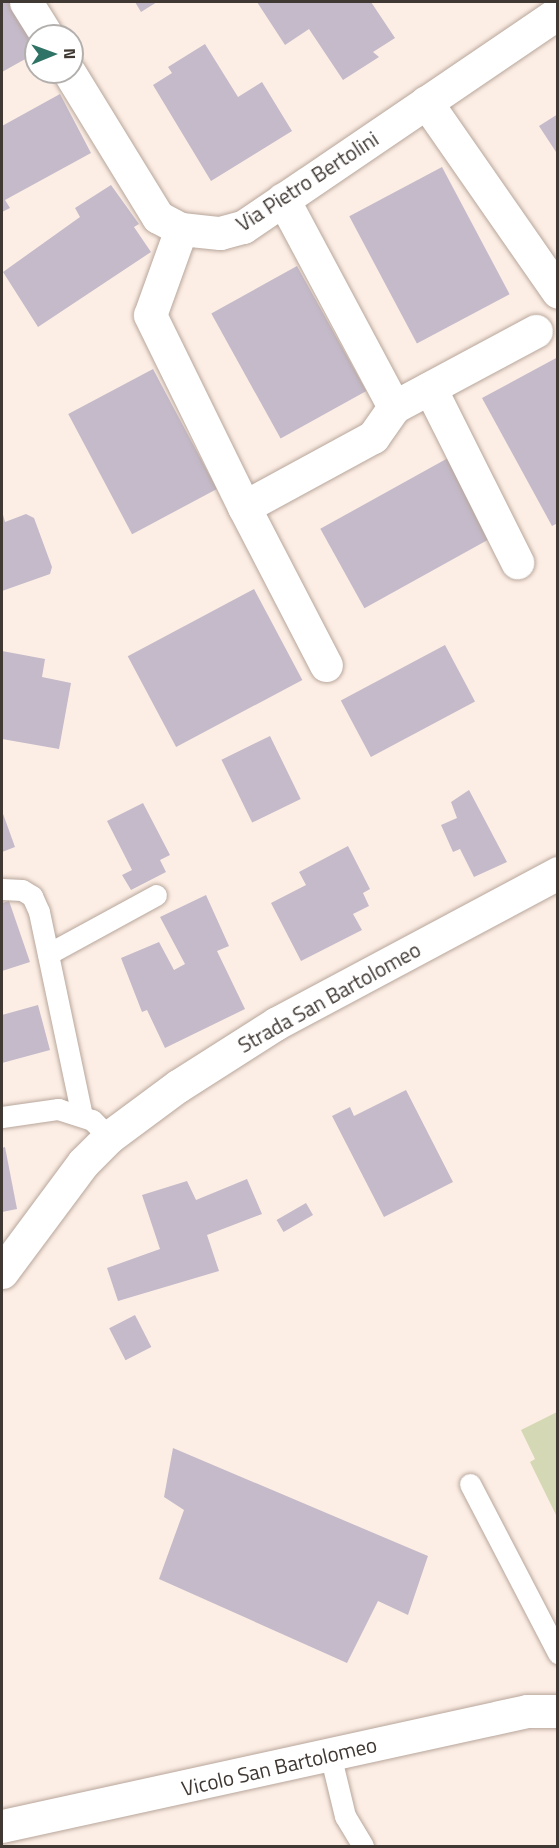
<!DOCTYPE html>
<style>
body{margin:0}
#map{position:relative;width:559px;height:1848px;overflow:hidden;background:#fdeee5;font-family:"Titillium Web",sans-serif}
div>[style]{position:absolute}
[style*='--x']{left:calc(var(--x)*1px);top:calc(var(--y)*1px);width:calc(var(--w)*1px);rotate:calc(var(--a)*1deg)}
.green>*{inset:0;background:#d5d8b4}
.building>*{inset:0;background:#c4baca;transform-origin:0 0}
.roads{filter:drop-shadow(0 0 2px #b7a69b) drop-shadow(0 0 2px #b7a69b)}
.lane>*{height:21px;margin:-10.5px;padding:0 10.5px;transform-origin:10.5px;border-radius:10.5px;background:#fff}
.street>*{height:33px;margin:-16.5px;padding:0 16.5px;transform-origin:16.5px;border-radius:16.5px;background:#fff}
span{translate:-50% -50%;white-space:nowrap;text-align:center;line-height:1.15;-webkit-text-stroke:6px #fff;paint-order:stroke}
.street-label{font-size:21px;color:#3f3833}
.frame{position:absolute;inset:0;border:3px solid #3f3833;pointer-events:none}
.north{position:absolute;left:24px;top:24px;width:60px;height:60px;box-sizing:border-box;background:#fff;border:2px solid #b2afad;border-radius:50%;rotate:89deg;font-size:16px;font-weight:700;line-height:24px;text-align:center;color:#3f3833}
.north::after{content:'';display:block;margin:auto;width:21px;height:27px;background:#2f7366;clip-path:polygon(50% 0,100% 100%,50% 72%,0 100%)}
</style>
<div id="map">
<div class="green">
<div style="clip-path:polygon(557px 1412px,557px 1517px,530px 1462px,535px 1459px,521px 1430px)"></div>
</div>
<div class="building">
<div style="clip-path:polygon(2px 2px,10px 2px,36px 48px,36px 53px,2px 72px)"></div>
<div style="clip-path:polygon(135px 2px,157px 2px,141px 12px)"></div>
<div style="clip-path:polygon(257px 2px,371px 2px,395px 38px,373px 52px,379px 57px,343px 80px,309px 29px,285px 45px)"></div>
<div style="clip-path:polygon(205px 44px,238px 97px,262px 82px,292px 131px,211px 181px,153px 85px,172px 73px,168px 67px)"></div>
<div style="clip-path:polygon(60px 94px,91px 153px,5px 200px,10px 208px,2px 212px,2px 126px)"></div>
<div style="clip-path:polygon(558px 114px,558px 155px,539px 126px)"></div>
<div style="left:442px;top:167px;width:144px;height:105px;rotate:62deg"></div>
<div style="clip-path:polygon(111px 185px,139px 224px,134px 227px,151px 252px,38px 327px,3px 272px,80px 217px,75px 208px)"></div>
<div style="left:297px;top:266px;width:143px;height:98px;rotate:61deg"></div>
<div style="clip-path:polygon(558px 357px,558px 523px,552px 526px,482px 398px)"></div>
<div style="left:153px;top:369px;width:136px;height:96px;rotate:62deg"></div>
<div style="left:448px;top:458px;width:91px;height:146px;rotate:61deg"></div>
<div style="clip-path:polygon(2px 511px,5px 522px,26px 514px,34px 518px,52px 567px,50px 574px,2px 591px)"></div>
<div style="left:254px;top:589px;width:103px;height:143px;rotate:62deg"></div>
<div style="left:445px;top:645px;width:64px;height:118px;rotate:62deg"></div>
<div style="clip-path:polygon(2px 651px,45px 659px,42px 677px,71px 683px,59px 749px,2px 739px)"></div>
<div style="left:270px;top:736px;width:70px;height:54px;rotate:64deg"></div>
<div style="clip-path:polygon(469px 790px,507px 862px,474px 877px,460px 849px,453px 852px,441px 825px,457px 818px,451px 802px)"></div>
<div style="clip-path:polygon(143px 803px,170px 855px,160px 860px,166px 872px,131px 890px,122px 875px,132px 870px,107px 821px)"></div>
<div style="clip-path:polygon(2px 811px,15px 847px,2px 852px)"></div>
<div style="clip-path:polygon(348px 846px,370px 889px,363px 893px,369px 906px,353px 914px,362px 930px,301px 961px,271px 903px,306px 885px,299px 872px)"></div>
<div style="clip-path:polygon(206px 895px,229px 946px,217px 951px,245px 1009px,165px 1048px,147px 1010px,142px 1012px,121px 958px,159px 942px,174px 970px,185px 964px,160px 917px)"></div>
<div style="clip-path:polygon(9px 901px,30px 962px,2px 971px,2px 903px)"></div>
<div style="clip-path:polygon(38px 1005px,50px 1050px,2px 1063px,2px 1015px)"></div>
<div style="clip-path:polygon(406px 1090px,453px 1182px,384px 1217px,332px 1116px,350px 1107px,354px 1116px)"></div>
<div style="clip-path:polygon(5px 1147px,17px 1209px,2px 1212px,2px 1148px)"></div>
<div style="clip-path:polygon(247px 1179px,262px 1214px,207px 1235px,219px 1271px,118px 1301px,107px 1268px,160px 1249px,142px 1195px,187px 1181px,196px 1200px)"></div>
<div style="left:306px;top:1203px;width:14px;height:34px;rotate:60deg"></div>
<div style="left:135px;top:1315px;width:36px;height:29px;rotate:63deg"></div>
<div style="clip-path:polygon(173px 1448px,428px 1556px,408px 1615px,378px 1601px,347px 1663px,159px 1579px,184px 1510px,164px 1497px)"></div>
</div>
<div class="roads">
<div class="lane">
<div style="--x:2;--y:889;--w:20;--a:3"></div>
<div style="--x:22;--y:890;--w:12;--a:31"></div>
<div style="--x:32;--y:896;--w:17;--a:66"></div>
<div style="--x:39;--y:912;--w:208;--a:78.1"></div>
<div style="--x:48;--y:954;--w:123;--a:-28.6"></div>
<div style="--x:2;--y:1117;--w:57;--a:-8.1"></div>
<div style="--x:58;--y:1109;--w:36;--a:18"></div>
<div style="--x:92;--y:1120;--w:24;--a:45"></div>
<div style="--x:470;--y:1484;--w:191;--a:62.5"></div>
<div style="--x:330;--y:1754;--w:64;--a:76.4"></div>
<div style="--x:345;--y:1816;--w:35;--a:59"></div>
</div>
<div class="street">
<div style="--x:26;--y:2;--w:40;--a:58"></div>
<div style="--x:69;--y:72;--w:170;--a:58.5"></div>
<div style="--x:158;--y:217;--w:26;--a:28"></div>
<div style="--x:181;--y:229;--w:39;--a:6"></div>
<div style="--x:220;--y:233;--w:24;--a:-15"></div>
<div style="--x:243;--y:227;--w:381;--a:-34.2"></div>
<div style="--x:426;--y:102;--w:231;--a:55.2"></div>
<div style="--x:283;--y:199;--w:236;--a:61.9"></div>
<div style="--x:394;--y:407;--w:161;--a:-28.2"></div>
<div style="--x:181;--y:229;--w:91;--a:109.8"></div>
<div style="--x:150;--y:315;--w:214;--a:63.9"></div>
<div style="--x:244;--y:507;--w:147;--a:-28.5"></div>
<div style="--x:373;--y:437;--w:37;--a:-55"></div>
<div style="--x:430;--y:388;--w:195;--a:63.4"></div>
<div style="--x:244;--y:507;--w:178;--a:62.6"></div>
<div style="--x:2;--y:1272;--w:136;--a:-53.4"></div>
<div style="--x:83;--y:1163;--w:37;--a:-45"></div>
<div style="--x:109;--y:1137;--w:86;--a:-36.5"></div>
<div style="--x:178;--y:1086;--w:117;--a:-32.5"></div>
<div style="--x:277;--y:1023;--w:319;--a:-28.1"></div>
<div style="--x:2;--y:1826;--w:537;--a:-12.36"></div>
<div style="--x:527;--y:1711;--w:31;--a:0"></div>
</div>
</div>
<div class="street-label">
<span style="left:307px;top:181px;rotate:-33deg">Via Pietro Bertolini</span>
<span style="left:329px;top:997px;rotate:-29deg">Strada San Bartolomeo</span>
<span style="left:279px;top:1766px;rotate:-13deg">Vicolo San Bartolomeo</span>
</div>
<div class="frame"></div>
<div class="north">N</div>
</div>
